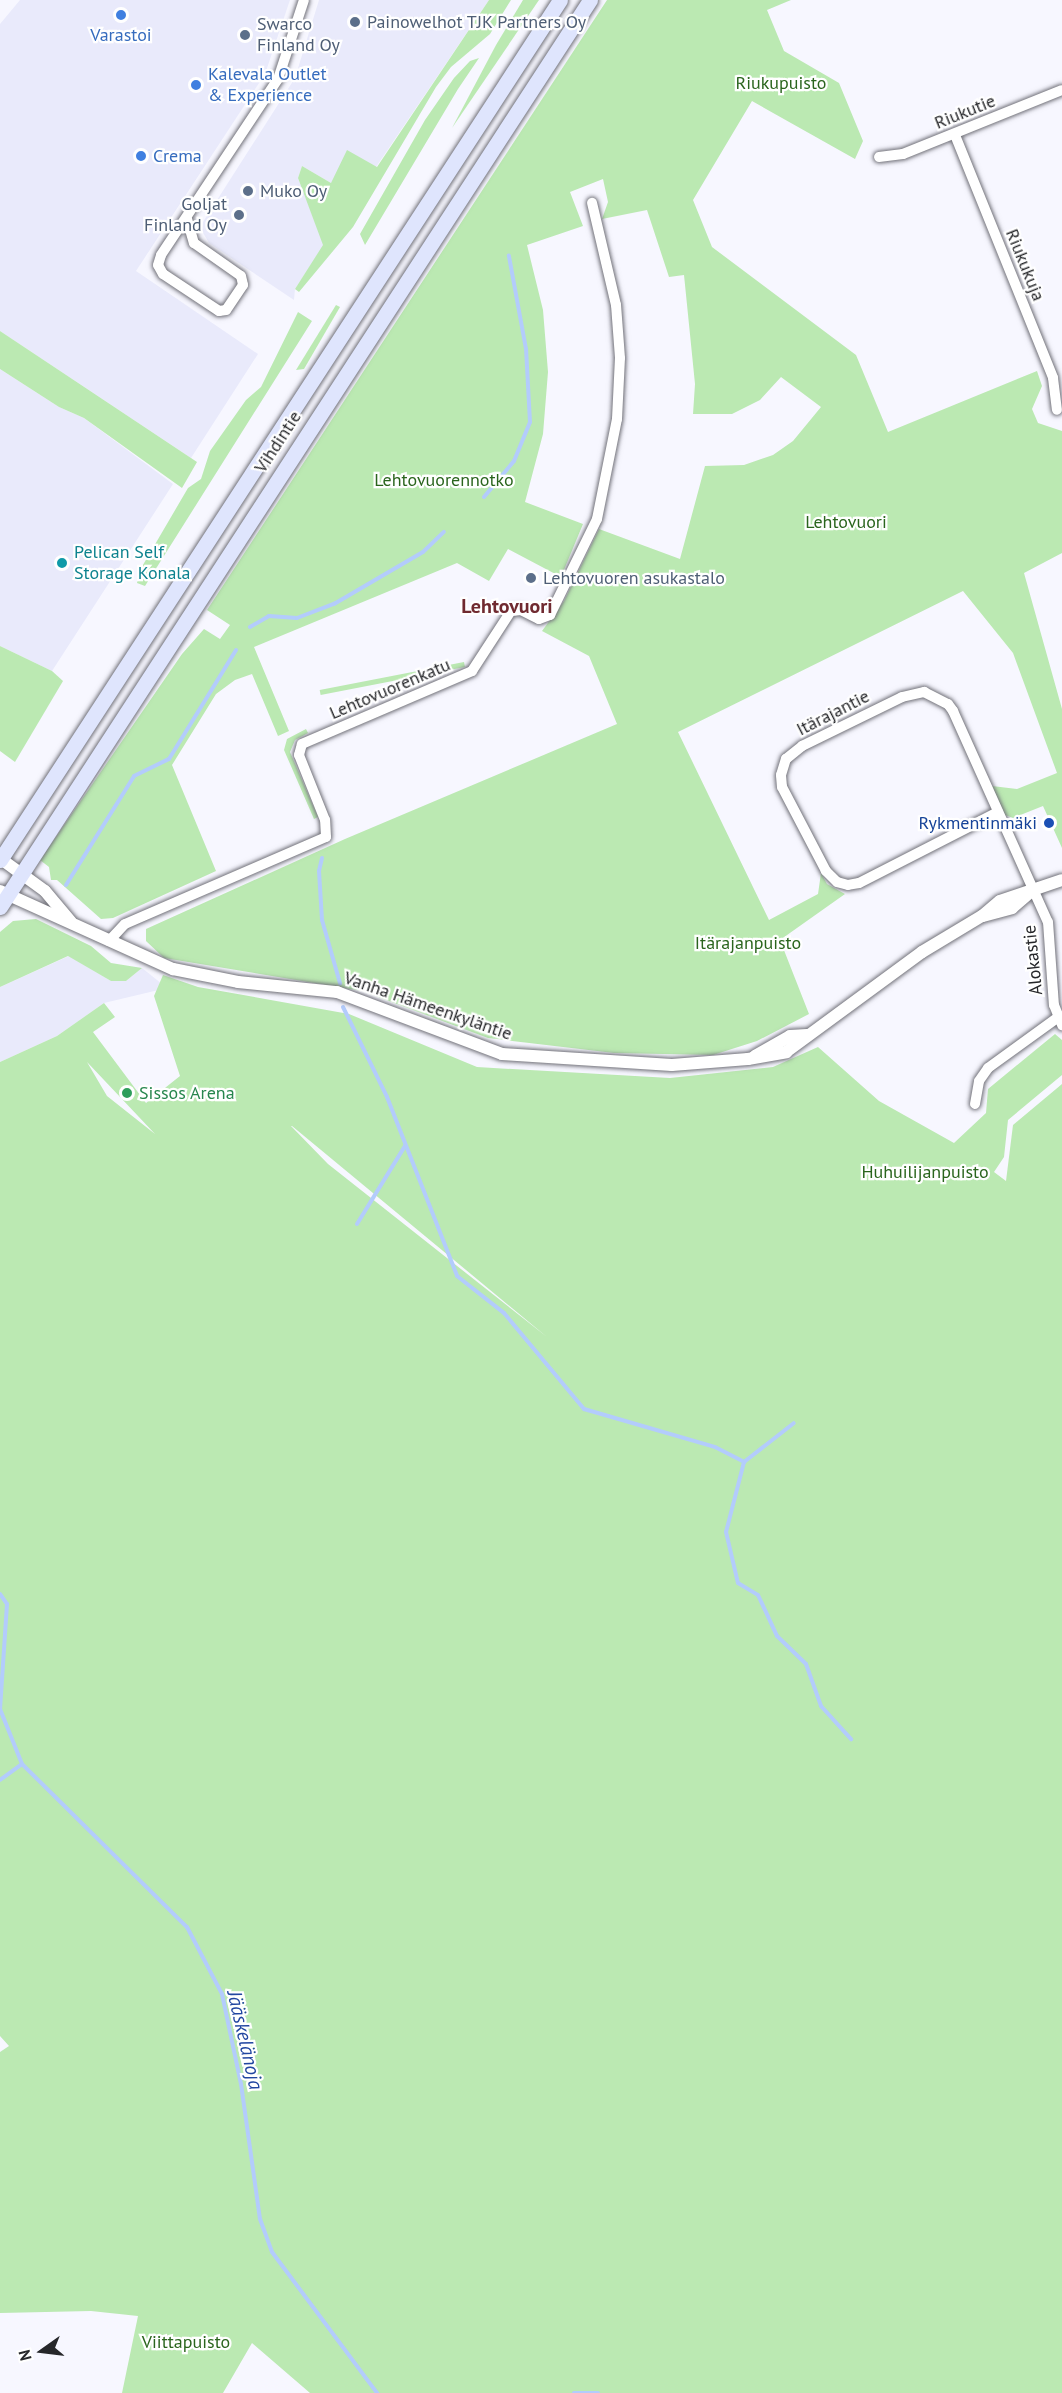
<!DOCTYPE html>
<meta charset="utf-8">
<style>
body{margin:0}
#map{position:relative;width:1062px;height:2393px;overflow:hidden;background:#f7f7ff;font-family:"PT Sans",sans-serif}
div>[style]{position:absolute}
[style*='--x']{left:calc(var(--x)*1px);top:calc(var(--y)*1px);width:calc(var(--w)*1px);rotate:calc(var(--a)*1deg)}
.built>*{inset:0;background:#e9eafb}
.green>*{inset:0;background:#bbe9b2;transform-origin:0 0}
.stream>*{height:4px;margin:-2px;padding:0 2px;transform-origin:2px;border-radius:2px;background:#b3ccfc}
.roads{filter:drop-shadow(0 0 2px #72727a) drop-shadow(0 0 2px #72727a)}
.minor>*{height:10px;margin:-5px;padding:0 5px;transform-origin:5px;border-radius:5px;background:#fff}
.tertiary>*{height:12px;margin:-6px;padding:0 6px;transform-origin:6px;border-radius:6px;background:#fff}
.primary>*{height:15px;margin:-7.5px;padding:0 7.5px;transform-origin:7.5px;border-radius:7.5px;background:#dfe5fd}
.dots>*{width:16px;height:16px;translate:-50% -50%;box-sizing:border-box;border:3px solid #fff;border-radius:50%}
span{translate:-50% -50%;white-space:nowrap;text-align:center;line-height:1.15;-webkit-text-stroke:4.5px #fff;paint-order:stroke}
.service-label{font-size:18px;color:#4e5e75}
.left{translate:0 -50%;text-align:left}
.right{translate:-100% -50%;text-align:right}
.shop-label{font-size:18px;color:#366cbe}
.park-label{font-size:18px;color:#2a651d}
.street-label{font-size:18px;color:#26272a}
.culture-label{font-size:18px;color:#0d838f}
.transit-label{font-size:18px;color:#164399}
.leisure-label{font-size:18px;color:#27864d}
.neighbourhood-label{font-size:20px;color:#702a30;font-weight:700}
.water-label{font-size:20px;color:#2146a0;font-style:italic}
.north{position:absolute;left:12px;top:2321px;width:60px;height:60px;-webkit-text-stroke:4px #fff;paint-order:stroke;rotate:256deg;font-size:16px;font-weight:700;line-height:24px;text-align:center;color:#26272a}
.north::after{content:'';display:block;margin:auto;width:21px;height:27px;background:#26272a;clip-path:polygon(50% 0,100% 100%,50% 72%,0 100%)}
</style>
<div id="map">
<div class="built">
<div style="clip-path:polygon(20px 0,290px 0,265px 74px,136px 271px,258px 354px,191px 458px,0 331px,0 24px)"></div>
<div style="clip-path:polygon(319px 0,489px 0,376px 167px,331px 183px,302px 166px,298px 178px,324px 245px,295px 289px,294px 300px,209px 243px,202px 231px,203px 222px,295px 78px)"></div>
<div style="clip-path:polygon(0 369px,59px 407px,84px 418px,173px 484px,52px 671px,0 646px)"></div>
<div style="clip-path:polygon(69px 956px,111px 981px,126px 981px,142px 968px,167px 988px,104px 1003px,57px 1036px,0 1062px,0 987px)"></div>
</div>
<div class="green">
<div style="clip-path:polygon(489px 0,511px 0,490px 34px,451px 67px,436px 87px,353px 227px,299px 292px,295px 289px,323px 245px,298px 178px,302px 166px,331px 183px,347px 150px,377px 167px)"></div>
<div style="clip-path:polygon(523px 0,539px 0,452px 128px,496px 45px)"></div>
<div style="clip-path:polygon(607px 0,791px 0,767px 10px,784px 51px,839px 83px,863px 141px,855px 159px,752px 101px,693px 200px,712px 247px,856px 355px,888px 432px,1037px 371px,1042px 386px,1032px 409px,1038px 423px,1062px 431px,1062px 553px,1024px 573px,1062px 709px,1062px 848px,1043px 806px,1013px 818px,1005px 815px,992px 786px,1017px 789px,1057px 773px,1013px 653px,963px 591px,678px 732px,769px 920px,818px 894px,821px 873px,827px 884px,845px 894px,780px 940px,809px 1014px,757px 1041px,713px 1055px,614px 1053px,488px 1038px,362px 991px,164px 958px,146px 941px,146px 929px,345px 839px,617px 724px,589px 656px,542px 631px,564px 601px,599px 529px,680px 559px,705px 466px,744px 465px,773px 455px,793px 441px,821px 407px,781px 377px,760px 400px,732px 414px,693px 414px,695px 384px,684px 275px,669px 277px,647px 210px,602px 219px,608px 202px,603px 179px,570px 192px,583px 226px,527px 245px,543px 310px,548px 372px,543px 434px,525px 502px,583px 524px,561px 577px,508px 549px,489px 581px,457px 563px,254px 647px,289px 731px,278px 736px,252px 674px,235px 680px,216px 694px,172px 765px,216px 871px,113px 918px,101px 919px,57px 880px,51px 880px,49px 867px,40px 860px,182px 654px,204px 629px,220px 639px,230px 625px,207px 610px)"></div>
<div style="clip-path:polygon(479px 58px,458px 89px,365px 245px,360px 234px,425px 120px,454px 78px,470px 61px)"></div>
<div style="clip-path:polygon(336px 305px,340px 307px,304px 369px,296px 370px)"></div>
<div style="clip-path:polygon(298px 312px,312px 321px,145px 586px,137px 583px,140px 570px,188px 488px,201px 479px,210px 451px,246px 400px,261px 387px)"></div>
<div style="clip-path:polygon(0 331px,197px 462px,182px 488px,84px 418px,59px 407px,0 369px)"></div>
<div style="clip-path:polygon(0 646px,52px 671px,63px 681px,15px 762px,0 751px)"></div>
<div style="left:464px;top:662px;width:5px;height:147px;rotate:79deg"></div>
<div style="clip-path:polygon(306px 729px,308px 733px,295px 740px,290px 752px,318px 817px,314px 819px,284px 750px,287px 739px)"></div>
<div style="clip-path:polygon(36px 919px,91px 946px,111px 963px,142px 968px,126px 981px,111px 981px,68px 956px,0 987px,0 932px,13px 921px)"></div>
<div style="clip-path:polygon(evenodd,163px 975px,198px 987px,349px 1014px,477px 1067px,670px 1078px,773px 1067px,818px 1047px,879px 1101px,954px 1143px,986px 1113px,988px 1089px,1055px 1034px,1062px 1040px,1062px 1075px,1008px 1120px,1004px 1157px,994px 1172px,1006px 1181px,1013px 1125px,1062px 1084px,1062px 2393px,310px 2393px,252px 2343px,223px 2393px,122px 2393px,138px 2316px,91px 2311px,0 2313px,0 2052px,9px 2046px,0 2036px,0 1062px,57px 1036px,104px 1003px,115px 1017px,93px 1032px,146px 1103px,180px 1076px,154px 996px,163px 975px,87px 1062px,155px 1134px,107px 1096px,87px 1062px,163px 975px,291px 1126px,292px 1126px,547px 1337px,328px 1164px,291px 1126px)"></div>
</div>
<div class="stream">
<div style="--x:484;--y:497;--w:47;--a:-50.2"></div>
<div style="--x:514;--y:461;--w:42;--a:-67.7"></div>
<div style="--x:530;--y:422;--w:73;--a:-93.1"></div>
<div style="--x:526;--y:349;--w:95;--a:-100.4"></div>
<div style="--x:250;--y:627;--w:22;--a:-30"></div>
<div style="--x:269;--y:616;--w:28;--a:4"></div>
<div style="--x:297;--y:618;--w:40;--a:-21"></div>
<div style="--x:334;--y:604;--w:103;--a:-30.3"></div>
<div style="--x:423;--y:552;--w:29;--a:-44"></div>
<div style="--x:322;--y:858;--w:13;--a:103"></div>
<div style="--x:319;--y:871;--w:49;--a:86.5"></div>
<div style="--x:322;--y:920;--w:66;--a:74.1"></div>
<div style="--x:66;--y:885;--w:128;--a:-58"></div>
<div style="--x:134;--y:776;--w:39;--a:-26"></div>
<div style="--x:169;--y:759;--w:128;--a:-58.4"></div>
<div style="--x:343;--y:1007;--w:100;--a:63.9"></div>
<div style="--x:387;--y:1097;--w:192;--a:68.6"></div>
<div style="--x:457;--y:1276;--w:60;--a:38.2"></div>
<div style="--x:504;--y:1313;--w:125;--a:50.2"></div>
<div style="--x:584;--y:1409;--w:136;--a:16.2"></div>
<div style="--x:715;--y:1447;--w:33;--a:27"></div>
<div style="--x:744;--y:1462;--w:72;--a:104.4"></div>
<div style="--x:726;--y:1532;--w:52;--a:76.8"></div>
<div style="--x:738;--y:1583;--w:23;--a:31"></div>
<div style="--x:758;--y:1595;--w:45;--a:65.1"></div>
<div style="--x:777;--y:1636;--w:40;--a:44"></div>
<div style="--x:806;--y:1664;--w:45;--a:70.3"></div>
<div style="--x:821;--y:1706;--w:45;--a:47.7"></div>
<div style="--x:357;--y:1224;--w:92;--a:-58.4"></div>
<div style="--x:744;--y:1462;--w:63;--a:-38"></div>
<div style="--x:0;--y:1594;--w:12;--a:55"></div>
<div style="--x:7;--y:1604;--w:105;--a:93.8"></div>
<div style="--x:0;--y:1709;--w:59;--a:68.2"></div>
<div style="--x:22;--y:1764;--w:232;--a:44.7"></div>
<div style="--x:187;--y:1927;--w:76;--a:62.4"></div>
<div style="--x:222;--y:1994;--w:92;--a:78.1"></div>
<div style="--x:241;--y:2084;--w:136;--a:82"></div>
<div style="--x:260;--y:2219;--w:35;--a:70"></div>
<div style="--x:272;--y:2252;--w:176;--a:53.3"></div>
<div style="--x:0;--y:1780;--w:27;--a:-36"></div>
<div style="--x:574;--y:2393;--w:24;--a:0"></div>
</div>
<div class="roads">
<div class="minor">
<div style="--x:955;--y:135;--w:262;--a:68"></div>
<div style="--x:1053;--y:378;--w:32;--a:83"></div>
<div style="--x:879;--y:157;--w:24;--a:-7"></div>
<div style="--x:903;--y:154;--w:171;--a:-21.9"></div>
<div style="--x:187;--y:219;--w:25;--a:74"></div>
<div style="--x:194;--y:243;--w:57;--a:35.1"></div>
<div style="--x:241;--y:276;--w:9;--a:77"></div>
<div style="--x:243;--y:285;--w:30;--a:124"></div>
<div style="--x:226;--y:310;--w:7;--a:172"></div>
<div style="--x:219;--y:311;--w:67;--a:-146.5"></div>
<div style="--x:163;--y:274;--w:10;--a:-119"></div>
<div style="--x:158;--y:265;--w:10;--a:-73"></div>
<div style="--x:161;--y:255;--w:211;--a:-56.4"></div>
<div style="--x:278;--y:79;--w:83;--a:-71.8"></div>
<div style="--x:998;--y:812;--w:156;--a:152.9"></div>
<div style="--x:859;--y:883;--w:11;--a:170"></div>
<div style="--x:848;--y:885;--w:11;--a:-165"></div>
<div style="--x:837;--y:882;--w:16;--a:-135"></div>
<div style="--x:826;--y:871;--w:95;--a:-117.6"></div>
<div style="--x:782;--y:787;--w:12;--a:-95"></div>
<div style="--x:781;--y:775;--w:17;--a:-73"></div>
<div style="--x:786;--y:759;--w:21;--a:-39"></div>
<div style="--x:802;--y:746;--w:111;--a:-26.1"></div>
<div style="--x:902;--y:697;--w:23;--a:-13"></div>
<div style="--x:924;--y:692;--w:27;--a:27"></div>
<div style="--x:948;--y:704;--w:9;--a:54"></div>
<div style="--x:953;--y:711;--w:231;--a:65.8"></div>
<div style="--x:1048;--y:922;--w:83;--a:85.9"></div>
<div style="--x:1054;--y:1005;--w:22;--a:68"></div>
<div style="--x:109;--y:941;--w:23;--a:-47"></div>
<div style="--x:125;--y:924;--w:219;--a:-23.4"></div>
<div style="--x:326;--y:837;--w:17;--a:-93"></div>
<div style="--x:325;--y:820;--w:70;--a:-111.8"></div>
<div style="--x:299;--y:755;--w:11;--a:-75"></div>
<div style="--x:302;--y:744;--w:185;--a:-23.2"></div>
<div style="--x:472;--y:671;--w:72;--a:-57"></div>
<div style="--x:511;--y:611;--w:10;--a:-6"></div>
<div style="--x:521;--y:610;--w:20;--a:27"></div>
<div style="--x:539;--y:619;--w:12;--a:-20"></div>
<div style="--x:550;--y:615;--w:107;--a:-63.9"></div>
<div style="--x:597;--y:519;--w:102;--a:-78.7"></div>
<div style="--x:617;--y:419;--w:61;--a:-87.2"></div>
<div style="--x:620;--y:358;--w:53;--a:-94.3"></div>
<div style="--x:616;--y:305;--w:105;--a:-103.2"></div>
<div style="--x:975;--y:1104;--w:23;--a:-80"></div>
<div style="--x:979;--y:1081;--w:16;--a:-55"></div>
<div style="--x:988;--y:1068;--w:85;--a:-35.9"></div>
</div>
<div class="tertiary">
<div style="--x:1;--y:859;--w:54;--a:36"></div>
<div style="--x:45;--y:891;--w:40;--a:50"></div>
<div style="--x:0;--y:891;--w:190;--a:24.3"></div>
<div style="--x:173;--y:969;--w:66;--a:11.3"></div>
<div style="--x:238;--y:982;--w:100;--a:5.8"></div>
<div style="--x:337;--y:992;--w:176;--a:20.6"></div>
<div style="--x:502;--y:1054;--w:170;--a:3.7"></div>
<div style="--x:672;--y:1065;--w:76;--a:-4.5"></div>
<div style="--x:748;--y:1059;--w:39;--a:-10"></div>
<div style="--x:786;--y:1052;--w:169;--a:-36.3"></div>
<div style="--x:922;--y:952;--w:70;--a:-31"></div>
<div style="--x:982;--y:916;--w:23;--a:-40"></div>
<div style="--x:1000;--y:901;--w:65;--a:-18.7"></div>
<div style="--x:983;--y:916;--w:30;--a:-15"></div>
<div style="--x:1012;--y:908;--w:21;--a:-41"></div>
<div style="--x:755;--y:1056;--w:40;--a:-29.7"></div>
<div style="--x:790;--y:1036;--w:17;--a:-3"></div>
</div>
<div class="primary">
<div style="--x:0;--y:860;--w:1026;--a:-56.93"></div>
<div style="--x:0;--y:907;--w:1082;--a:-56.96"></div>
</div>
</div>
<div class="dots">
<div style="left:121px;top:15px;background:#3f7fe0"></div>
<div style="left:355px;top:22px;background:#5c6f8a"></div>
<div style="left:245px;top:35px;background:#5c6f8a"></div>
<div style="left:196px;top:85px;background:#3f7fe0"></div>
<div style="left:141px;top:156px;background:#3f7fe0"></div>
<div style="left:248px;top:191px;background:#5c6f8a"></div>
<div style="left:239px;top:215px;background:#5c6f8a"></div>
<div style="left:62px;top:563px;background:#0f9aa8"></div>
<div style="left:531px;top:578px;background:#5c6f8a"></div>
<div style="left:1049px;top:823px;background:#1a4fb4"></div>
<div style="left:127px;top:1093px;background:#2e9e5b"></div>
</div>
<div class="service-label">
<span class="left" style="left:367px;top:22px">Painowelhot TJK Partners Oy</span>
<span class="left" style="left:257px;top:35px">Swarco<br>Finland Oy</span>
<span class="left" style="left:260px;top:191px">Muko Oy</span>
<span class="right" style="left:227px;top:215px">Goljat<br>Finland Oy</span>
<span class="left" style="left:543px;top:578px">Lehtovuoren asukastalo</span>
</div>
<div class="shop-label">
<span style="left:121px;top:35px">Varastoi</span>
<span class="left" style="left:208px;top:85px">Kalevala Outlet<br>&amp; Experience</span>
<span class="left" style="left:153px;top:156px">Crema</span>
</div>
<div class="park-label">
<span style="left:781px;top:83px">Riukupuisto</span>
<span style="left:444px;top:480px">Lehtovuorennotko</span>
<span style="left:846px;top:522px">Lehtovuori</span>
<span style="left:748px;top:943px">Itärajanpuisto</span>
<span style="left:925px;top:1172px">Huhuilijanpuisto</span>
<span style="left:186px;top:2342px">Viittapuisto</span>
</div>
<div class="street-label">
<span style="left:965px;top:112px;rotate:-22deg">Riukutie</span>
<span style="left:1025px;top:265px;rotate:68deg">Riukukuja</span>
<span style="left:278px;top:442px;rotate:-57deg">Vihdintie</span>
<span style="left:390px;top:689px;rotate:-23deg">Lehtovuorenkatu</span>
<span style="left:833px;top:713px;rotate:-27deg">Itärajantie</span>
<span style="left:1033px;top:960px;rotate:-96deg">Alokastie</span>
<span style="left:428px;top:1006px;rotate:19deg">Vanha Hämeenkyläntie</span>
</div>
<div class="culture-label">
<span class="left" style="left:74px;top:563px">Pelican Self<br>Storage Konala</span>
</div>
<div class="transit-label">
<span class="right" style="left:1037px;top:823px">Rykmentinmäki</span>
</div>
<div class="leisure-label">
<span class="left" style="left:139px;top:1093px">Sissos Arena</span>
</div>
<div class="neighbourhood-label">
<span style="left:507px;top:606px">Lehtovuori</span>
</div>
<div class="water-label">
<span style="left:245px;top:2040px;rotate:77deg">Jääskelänoja</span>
</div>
<div class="north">N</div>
</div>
